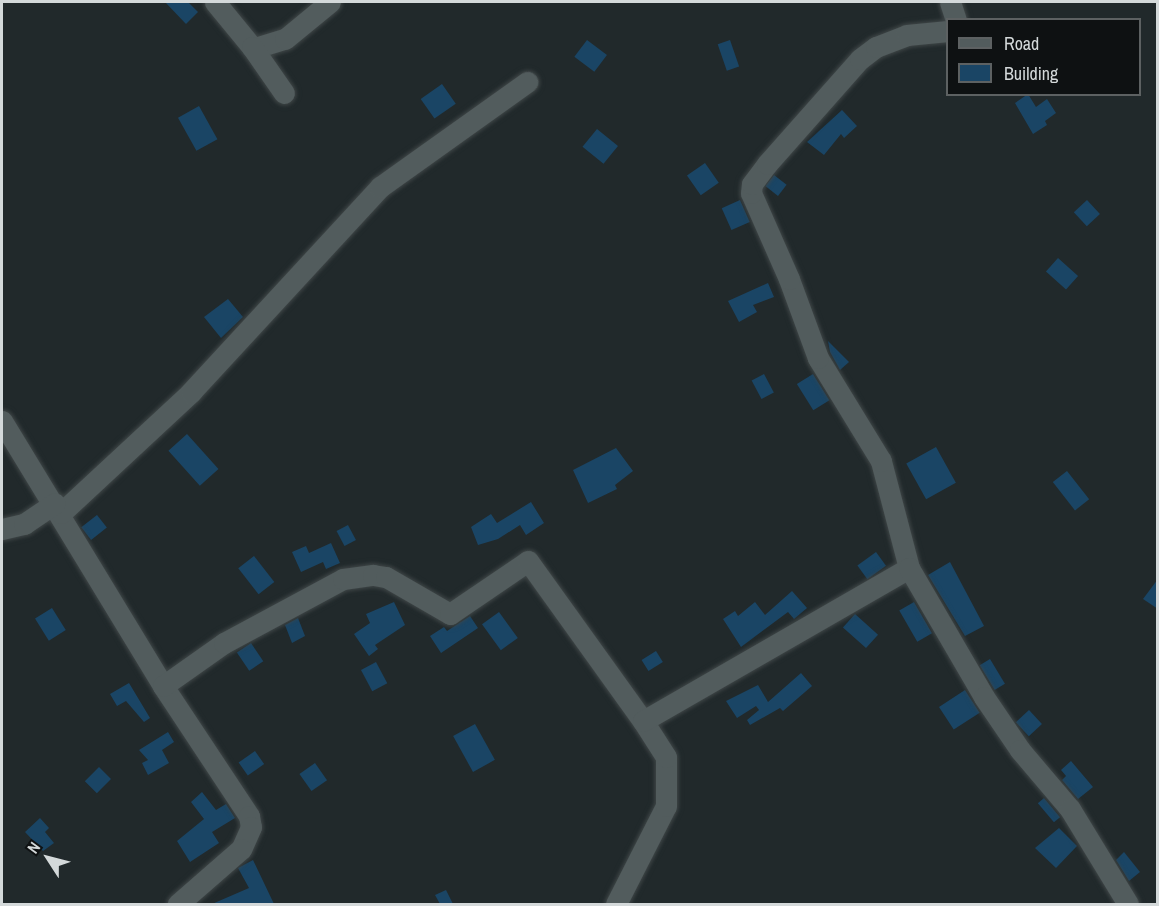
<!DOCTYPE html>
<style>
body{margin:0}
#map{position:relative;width:1159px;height:906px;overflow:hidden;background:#21292b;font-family:"Archivo Narrow",sans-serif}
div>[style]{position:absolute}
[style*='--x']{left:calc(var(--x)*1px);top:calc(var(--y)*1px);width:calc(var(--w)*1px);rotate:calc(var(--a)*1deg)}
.building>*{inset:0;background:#1a4565;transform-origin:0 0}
.roads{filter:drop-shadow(0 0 2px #3f4647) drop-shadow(0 0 2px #3f4647)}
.minor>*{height:21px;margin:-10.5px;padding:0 10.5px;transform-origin:10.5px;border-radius:10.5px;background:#525c5d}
span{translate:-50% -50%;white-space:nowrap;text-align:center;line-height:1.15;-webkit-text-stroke:6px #0e1112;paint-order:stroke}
.frame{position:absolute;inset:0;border:3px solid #d4d9da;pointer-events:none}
.legend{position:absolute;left:946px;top:18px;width:195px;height:78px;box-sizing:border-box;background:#0e1112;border:2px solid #5d6162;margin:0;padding:8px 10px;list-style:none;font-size:18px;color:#d4d9da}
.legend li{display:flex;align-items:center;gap:12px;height:30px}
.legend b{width:30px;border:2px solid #5d6162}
.north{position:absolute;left:18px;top:828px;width:60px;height:60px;-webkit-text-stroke:4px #0e1112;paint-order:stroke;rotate:306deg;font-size:16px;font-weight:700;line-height:24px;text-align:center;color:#d4d9da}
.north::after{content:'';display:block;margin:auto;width:21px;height:27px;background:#d4d9da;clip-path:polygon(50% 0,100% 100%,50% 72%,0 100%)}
</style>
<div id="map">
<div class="building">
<div style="clip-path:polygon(165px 2px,188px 2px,198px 12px,186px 24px)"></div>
<div style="left:587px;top:40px;width:25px;height:21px;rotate:37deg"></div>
<div style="left:730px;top:40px;width:28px;height:13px;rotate:71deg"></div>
<div style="left:442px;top:84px;width:24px;height:26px;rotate:55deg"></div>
<div style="clip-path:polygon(1028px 94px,1036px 107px,1047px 99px,1056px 113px,1045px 121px,1047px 125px,1033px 134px,1015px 103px)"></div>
<div style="left:199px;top:106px;width:38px;height:24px;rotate:61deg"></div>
<div style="clip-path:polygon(842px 110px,857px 126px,844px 138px,841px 134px,824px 155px,807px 142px)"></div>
<div style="left:597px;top:129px;width:27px;height:23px;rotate:39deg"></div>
<div style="left:705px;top:163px;width:24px;height:22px;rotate:55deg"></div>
<div style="left:774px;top:175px;width:16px;height:14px;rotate:38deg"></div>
<div style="left:740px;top:200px;width:24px;height:20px;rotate:66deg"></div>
<div style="left:1087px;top:200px;width:19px;height:18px;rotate:47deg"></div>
<div style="left:1058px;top:258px;width:27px;height:18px;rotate:42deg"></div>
<div style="clip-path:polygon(768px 283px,774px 297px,753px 305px,757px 312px,739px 322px,728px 301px)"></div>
<div style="clip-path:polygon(228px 299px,243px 317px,221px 338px,204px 317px)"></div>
<div style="clip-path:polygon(828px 341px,849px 362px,840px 370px,830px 352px)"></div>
<div style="left:764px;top:374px;width:21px;height:14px;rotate:62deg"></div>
<div style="left:813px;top:374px;width:31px;height:19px;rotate:58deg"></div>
<div style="left:187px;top:434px;width:47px;height:25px;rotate:48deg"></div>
<div style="left:936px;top:447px;width:41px;height:34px;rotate:61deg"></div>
<div style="clip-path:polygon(616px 448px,633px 471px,615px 485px,617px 489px,588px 503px,573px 470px)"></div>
<div style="left:1067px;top:471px;width:36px;height:18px;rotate:52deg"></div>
<div style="clip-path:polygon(531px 502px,544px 523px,526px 535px,520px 525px,498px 539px,478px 545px,471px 527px,491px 514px,497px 523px)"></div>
<div style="left:97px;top:515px;width:16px;height:20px;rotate:52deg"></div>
<div style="left:348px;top:525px;width:17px;height:13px;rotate:62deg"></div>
<div style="clip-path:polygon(331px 543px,340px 563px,326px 569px,323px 562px,301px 572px,292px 552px,306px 546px,309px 553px)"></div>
<div style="left:876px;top:552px;width:17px;height:23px;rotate:54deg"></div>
<div style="left:254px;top:556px;width:33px;height:20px;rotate:52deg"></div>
<div style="clip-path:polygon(950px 562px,984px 626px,965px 636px,928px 575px)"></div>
<div style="clip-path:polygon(1158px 579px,1158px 609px,1143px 599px)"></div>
<div style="clip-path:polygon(792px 591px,807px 608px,794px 619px,788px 612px,741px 647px,723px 619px,735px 611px,738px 616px,755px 602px,765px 615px)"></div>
<div style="clip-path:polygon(394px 602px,405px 625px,375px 645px,378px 649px,369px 656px,354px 634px,370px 623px,366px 614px)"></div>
<div style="left:914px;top:602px;width:36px;height:17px;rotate:60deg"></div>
<div style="left:52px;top:608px;width:26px;height:20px;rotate:58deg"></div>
<div style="left:499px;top:612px;width:32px;height:21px;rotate:54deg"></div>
<div style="left:855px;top:614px;width:31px;height:18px;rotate:42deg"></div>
<div style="clip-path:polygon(470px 616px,478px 628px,441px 653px,430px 636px,444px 627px,447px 631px)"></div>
<div style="clip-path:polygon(298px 618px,305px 636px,292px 643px,285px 625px)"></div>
<div style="left:251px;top:643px;width:22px;height:17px;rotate:56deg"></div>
<div style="left:656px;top:651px;width:13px;height:17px;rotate:58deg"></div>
<div style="left:990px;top:659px;width:29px;height:12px;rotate:59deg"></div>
<div style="left:376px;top:662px;width:24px;height:17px;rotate:62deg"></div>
<div style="clip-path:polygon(801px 673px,812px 686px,783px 711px,780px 708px,750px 725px,747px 720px,759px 710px,756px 706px,737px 718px,726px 701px,758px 685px,768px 702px)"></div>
<div style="clip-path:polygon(129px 683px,150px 718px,144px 722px,126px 701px,117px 706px,110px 694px)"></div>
<div style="left:965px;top:690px;width:27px;height:31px;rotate:57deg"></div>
<div style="left:1029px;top:710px;width:19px;height:18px;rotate:47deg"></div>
<div style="left:475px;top:724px;width:41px;height:25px;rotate:61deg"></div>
<div style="clip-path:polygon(168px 732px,174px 742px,162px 750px,169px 763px,148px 775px,142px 763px,148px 760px,139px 750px)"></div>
<div style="left:255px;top:751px;width:16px;height:20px;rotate:55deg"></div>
<div style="clip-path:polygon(1071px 761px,1093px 787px,1078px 799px,1062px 780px,1066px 776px,1061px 770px)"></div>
<div style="left:315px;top:763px;width:21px;height:19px;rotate:55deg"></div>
<div style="left:99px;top:767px;width:17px;height:20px;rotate:45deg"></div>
<div style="clip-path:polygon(202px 792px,216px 810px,226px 804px,235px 818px,212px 832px,219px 843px,190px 862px,177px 841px,204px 819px,191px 802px)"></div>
<div style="left:1044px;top:798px;width:25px;height:8px;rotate:50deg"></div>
<div style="clip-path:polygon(40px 818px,49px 828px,45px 832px,54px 843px,43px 851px,25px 832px)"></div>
<div style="clip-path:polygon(1059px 828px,1077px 846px,1056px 868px,1035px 848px)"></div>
<div style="clip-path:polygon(1124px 852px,1140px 872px,1129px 881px,1116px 860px)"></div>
<div style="clip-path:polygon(253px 860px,274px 904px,212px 904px,249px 888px,238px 868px)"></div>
<div style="clip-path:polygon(446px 890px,453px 904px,440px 904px,435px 895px)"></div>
</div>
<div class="roads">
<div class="minor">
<div style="--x:215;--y:2;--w:58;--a:50.6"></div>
<div style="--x:252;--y:47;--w:6;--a:0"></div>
<div style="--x:258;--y:47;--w:28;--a:-17"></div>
<div style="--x:285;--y:39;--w:58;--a:-39.4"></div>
<div style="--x:950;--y:2;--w:19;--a:72"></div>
<div style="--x:252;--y:47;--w:56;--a:55.2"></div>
<div style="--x:2;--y:421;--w:310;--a:58.7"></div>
<div style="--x:163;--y:686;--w:156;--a:56.5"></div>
<div style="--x:249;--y:816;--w:11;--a:80"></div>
<div style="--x:251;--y:827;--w:24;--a:114"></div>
<div style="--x:241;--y:849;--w:84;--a:138.9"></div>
<div style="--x:61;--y:513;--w:178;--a:-42.9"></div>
<div style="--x:191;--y:392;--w:279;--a:-47.3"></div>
<div style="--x:380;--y:187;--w:181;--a:-35.5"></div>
<div style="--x:2;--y:529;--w:23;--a:-13"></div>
<div style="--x:24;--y:524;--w:37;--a:-34"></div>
<div style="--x:909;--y:568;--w:111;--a:-104.7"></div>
<div style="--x:881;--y:461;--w:121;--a:-121.5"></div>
<div style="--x:818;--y:358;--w:84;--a:-110.2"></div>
<div style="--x:789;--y:279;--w:94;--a:-113.8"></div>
<div style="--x:751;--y:193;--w:9;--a:-84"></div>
<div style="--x:752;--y:184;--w:25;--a:-53"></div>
<div style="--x:767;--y:164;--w:140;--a:-48.5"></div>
<div style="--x:860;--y:59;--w:20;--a:-37"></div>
<div style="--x:876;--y:47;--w:33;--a:-21"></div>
<div style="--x:907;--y:35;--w:41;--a:-5.6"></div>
<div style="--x:163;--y:686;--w:75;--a:-35.2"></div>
<div style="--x:224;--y:643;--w:135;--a:-28.3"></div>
<div style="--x:343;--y:579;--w:30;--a:-8"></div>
<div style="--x:373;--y:575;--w:13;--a:9"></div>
<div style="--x:386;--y:577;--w:74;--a:30"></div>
<div style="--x:450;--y:614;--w:94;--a:-34.2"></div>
<div style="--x:528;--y:561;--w:197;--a:54.3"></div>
<div style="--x:616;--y:904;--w:110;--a:-63"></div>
<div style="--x:666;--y:806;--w:49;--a:-90"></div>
<div style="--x:666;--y:757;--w:43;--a:-122.6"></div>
<div style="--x:643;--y:721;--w:307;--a:-29.9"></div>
<div style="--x:909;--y:568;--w:149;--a:59.8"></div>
<div style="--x:984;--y:697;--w:64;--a:55.8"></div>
<div style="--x:1020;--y:750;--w:77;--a:49.7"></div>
<div style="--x:1070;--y:809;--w:111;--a:58.6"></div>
</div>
</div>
<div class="frame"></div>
<ul class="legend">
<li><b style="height:8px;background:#525c5d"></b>Road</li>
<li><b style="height:16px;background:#1a4565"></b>Building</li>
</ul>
<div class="north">N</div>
</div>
